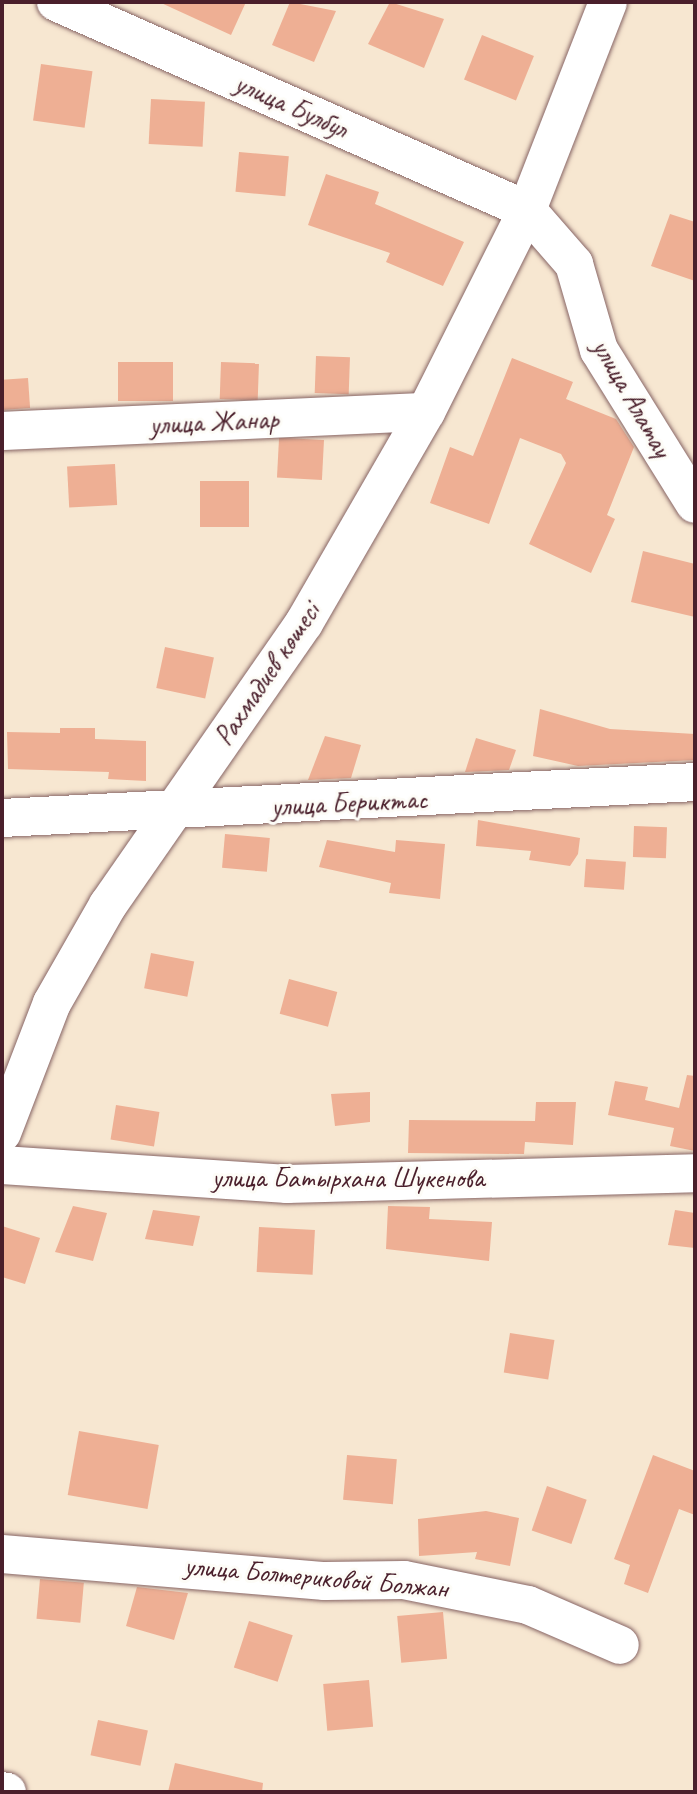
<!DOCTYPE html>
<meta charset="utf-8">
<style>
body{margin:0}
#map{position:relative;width:697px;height:1794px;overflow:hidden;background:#f7e7d1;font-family:Caveat,sans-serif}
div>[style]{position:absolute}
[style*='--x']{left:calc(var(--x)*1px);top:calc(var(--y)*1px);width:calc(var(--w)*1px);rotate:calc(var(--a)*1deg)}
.building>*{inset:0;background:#eeaf94;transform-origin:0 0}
.roads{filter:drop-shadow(0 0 2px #876565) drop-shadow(0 0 2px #876565)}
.minor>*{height:38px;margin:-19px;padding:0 19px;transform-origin:19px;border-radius:19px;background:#fff}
span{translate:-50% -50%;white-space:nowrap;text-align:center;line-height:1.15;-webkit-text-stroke:6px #fdfcf7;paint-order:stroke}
.street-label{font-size:28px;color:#4a1f2b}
.frame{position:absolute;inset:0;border:4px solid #4a1f2b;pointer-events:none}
</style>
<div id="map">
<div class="building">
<div style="clip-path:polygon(159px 2px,246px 2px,231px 35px)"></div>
<div style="clip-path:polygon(290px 2px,336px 11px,314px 62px,272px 45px)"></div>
<div style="clip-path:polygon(390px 2px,444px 19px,424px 68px,368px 44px)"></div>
<div style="left:482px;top:35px;width:56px;height:48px;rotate:22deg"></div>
<div style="left:41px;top:64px;width:52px;height:57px;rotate:8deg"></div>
<div style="left:151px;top:99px;width:54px;height:45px;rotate:3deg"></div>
<div style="left:239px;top:152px;width:50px;height:40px;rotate:5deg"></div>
<div style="clip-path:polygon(326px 174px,379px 192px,375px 204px,464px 242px,443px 286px,386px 262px,390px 253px,308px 225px)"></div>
<div style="clip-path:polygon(670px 214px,695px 222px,695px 281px,651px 266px)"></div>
<div style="left:316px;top:356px;width:34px;height:37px;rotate:2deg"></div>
<div style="clip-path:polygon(512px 358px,573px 382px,566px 399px,616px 419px,634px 447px,607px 515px,615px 519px,591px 573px,529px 544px,566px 463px,561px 454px,520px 438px,489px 524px,430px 503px,450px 447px,473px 456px)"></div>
<div style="left:173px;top:362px;width:39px;height:55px;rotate:90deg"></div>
<div style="left:221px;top:362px;width:38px;height:37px;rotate:2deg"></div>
<div style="left:28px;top:378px;width:30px;height:26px;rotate:86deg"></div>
<div style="left:324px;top:440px;width:40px;height:45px;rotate:93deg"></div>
<div style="left:115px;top:464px;width:41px;height:48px;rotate:87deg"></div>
<div style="left:200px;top:481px;width:49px;height:46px"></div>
<div style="clip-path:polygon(643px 551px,695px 564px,695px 617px,631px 602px)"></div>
<div style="left:165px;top:647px;width:50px;height:42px;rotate:12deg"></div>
<div style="clip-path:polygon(540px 709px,610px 729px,695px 734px,695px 760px,578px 766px,533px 756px)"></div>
<div style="clip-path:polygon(60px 728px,95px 728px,95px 739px,146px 741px,146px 781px,108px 779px,109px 772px,8px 769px,7px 732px,60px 733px)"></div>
<div style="clip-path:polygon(325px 736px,361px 745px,351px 778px,308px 780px)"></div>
<div style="clip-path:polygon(476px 738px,516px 750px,509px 770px,465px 772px)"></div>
<div style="clip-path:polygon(478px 820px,580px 838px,578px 854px,570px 866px,529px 860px,531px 851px,476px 846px)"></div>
<div style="left:634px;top:826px;width:33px;height:31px;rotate:2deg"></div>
<div style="left:225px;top:834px;width:45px;height:34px;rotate:5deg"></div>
<div style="clip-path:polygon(327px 840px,395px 852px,396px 840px,445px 844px,440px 899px,389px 893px,391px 883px,319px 867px)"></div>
<div style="left:586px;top:859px;width:40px;height:28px;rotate:4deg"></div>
<div style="left:151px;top:953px;width:44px;height:36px;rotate:11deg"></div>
<div style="left:289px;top:979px;width:50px;height:36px;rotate:15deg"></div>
<div style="clip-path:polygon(687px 1075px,695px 1076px,695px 1151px,670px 1146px,674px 1128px,608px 1115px,615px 1081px,648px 1087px,645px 1100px,679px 1108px)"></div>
<div style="clip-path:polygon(370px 1092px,370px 1122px,335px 1126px,331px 1094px)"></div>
<div style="clip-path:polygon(536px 1102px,576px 1102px,573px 1145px,525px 1142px,524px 1154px,408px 1153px,409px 1120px,535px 1121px)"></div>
<div style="left:116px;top:1105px;width:44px;height:35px;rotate:9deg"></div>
<div style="clip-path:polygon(73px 1206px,107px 1213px,93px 1261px,55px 1252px)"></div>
<div style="clip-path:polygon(388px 1206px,430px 1207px,429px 1219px,492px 1222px,489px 1261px,386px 1249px)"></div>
<div style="clip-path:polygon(153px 1210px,200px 1216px,193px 1246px,145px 1239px)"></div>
<div style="clip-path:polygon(675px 1210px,695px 1213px,695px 1248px,668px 1245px)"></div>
<div style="clip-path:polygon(2px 1226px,40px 1238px,25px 1284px,2px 1277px)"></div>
<div style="left:259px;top:1227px;width:56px;height:45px;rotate:3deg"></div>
<div style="left:510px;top:1333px;width:45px;height:40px;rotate:9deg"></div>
<div style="left:79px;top:1431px;width:81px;height:65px;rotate:10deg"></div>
<div style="left:347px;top:1455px;width:50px;height:45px;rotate:5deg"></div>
<div style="clip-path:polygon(653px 1455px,695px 1471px,695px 1515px,679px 1509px,648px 1593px,624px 1584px,630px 1565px,614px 1559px)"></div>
<div style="left:547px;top:1486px;width:42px;height:47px;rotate:19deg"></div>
<div style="clip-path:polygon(486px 1511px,519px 1518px,510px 1566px,475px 1559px,477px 1552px,419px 1556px,418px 1519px)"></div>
<div style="left:40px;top:1579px;width:44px;height:40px;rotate:5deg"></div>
<div style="clip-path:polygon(137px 1587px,188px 1593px,174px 1640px,126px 1626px)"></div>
<div style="left:443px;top:1612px;width:47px;height:46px;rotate:85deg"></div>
<div style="left:249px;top:1621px;width:46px;height:49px;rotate:18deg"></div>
<div style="left:369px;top:1680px;width:47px;height:46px;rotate:85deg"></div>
<div style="left:98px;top:1720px;width:51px;height:36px;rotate:12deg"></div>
<div style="clip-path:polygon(175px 1763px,263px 1783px,262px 1792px,168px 1792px)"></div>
</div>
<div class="roads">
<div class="minor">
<div style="--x:56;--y:2;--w:515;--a:23.83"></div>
<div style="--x:527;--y:210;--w:72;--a:49"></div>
<div style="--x:574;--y:264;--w:90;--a:73.8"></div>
<div style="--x:599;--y:350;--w:181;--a:58.1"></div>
<div style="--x:2;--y:431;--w:424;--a:-2.6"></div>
<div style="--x:2;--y:818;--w:694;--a:-2.97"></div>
<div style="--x:2;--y:1133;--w:139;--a:-69"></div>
<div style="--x:52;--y:1003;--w:113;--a:-60.3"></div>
<div style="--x:108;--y:905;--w:343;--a:-55.2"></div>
<div style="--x:304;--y:623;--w:244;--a:-60"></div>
<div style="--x:426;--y:412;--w:226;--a:-63.4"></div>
<div style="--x:527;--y:210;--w:223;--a:-68.7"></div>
<div style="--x:2;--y:1165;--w:286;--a:3.8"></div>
<div style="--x:287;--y:1184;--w:408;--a:-1.5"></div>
<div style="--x:2;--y:1554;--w:324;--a:4.8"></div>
<div style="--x:325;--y:1581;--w:79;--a:-0.7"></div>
<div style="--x:404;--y:1580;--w:126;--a:11.4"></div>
<div style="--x:528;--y:1605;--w:100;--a:23.5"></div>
<div style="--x:2;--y:1791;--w:5;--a:11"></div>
</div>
</div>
<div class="street-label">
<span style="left:291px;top:106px;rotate:24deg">улица Булбул</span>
<span style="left:632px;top:398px;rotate:60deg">улица Алатау</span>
<span style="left:214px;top:422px;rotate:-3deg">улица Жанар</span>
<span style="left:267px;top:674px;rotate:-56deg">Рахмадиев көшесі</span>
<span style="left:349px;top:803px;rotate:-3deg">улица Бериктас</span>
<span style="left:348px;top:1178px">улица Батырхана Шукенова</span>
<span style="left:316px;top:1577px;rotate:5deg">улица Болтериковой Болжан</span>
</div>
<div class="frame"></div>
</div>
